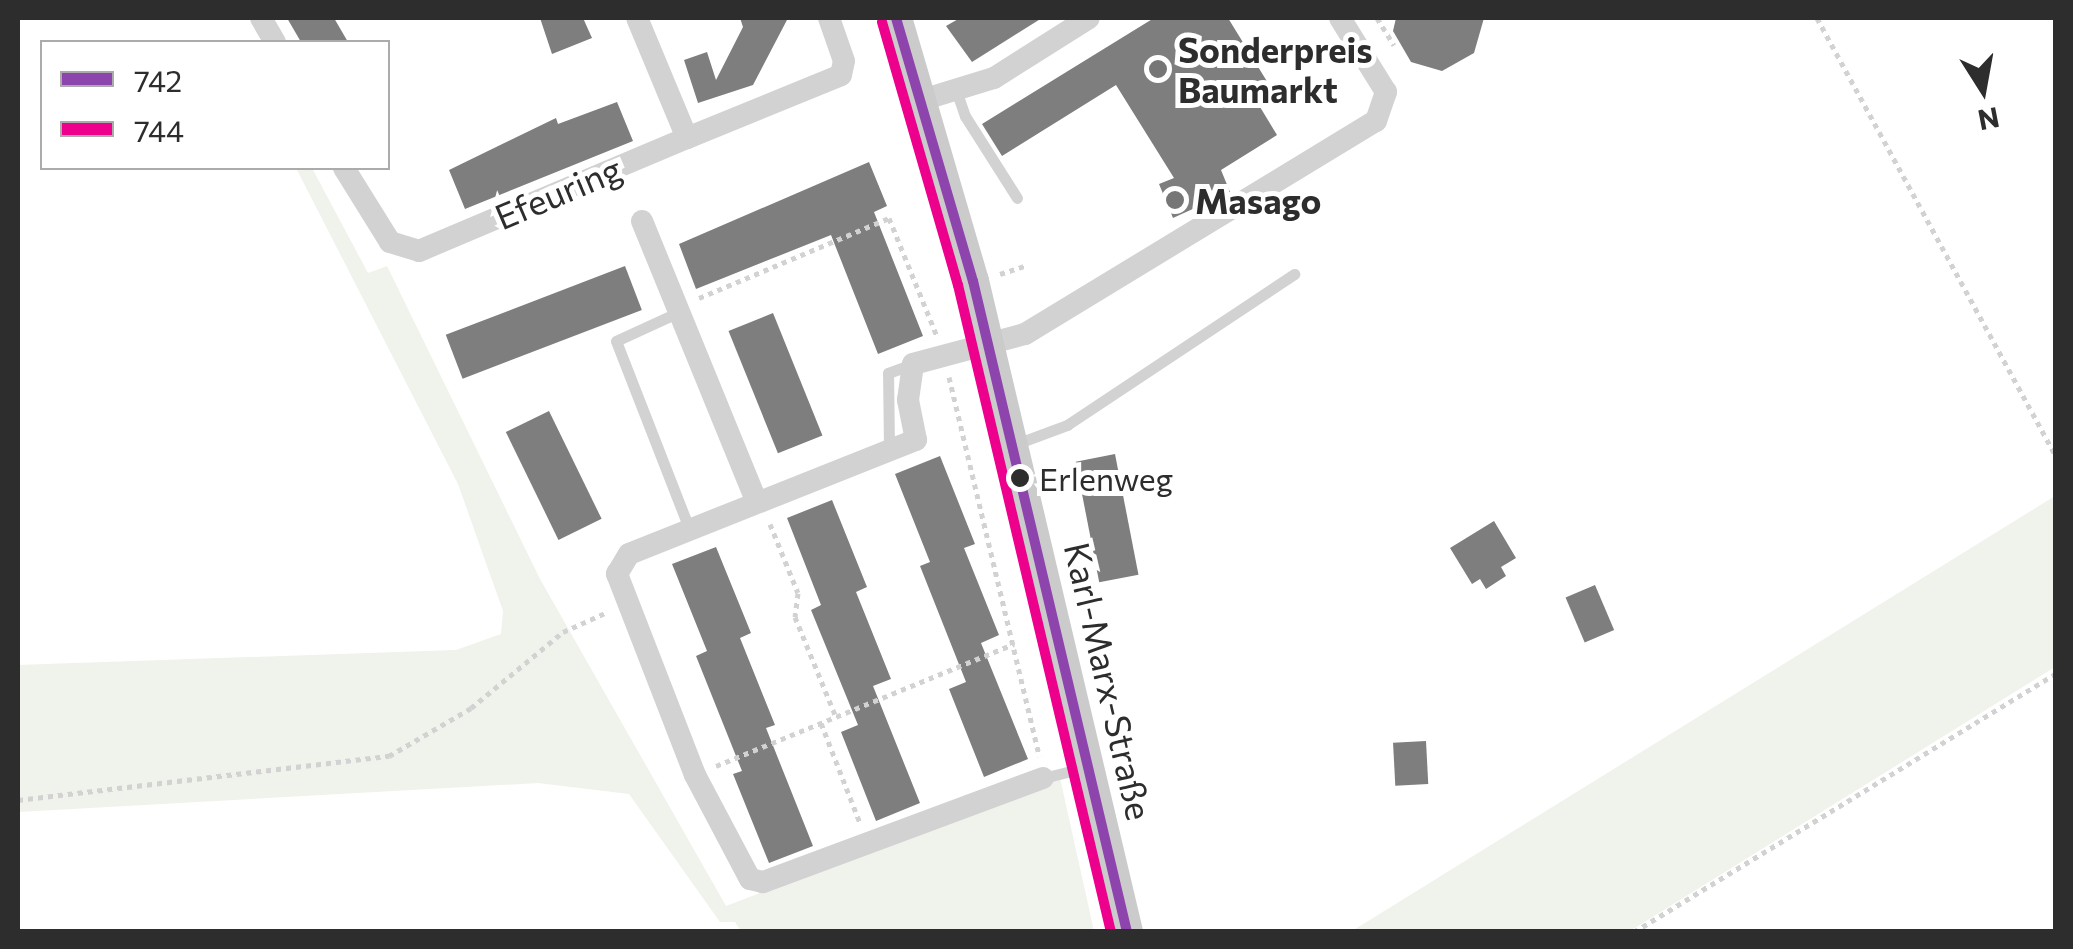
<!DOCTYPE html>
<meta charset="utf-8">
<style>
body{margin:0}
#map{position:relative;width:2073px;height:949px;overflow:hidden;background:#fff;font-family:Commissioner,sans-serif}
div>[style]{position:absolute}
[style*='--x']{left:calc(var(--x)*1px);top:calc(var(--y)*1px);width:calc(var(--w)*1px);rotate:calc(var(--a)*1deg)}
.green>*{inset:0;background:#eff3eb}
.building>*{inset:0;background:#7e7e7e;transform-origin:0 0}
.path>*{height:5px;margin-top:-2.5px;transform-origin:0;background:repeating-linear-gradient(90deg,#d2d2d2 0 5px,transparent 0 10px)}
.lane>*{height:11px;margin:-5.5px;padding:0 5.5px;transform-origin:5.5px;border-radius:5.5px;background:#d2d2d2}
.street>*{height:22px;margin:-11px;padding:0 11px;transform-origin:11px;border-radius:11px;background:#d2d2d2}
.secondary>*{height:32px;margin:-16px;padding:0 16px;transform-origin:16px;border-radius:16px;background:#cbcbcb}
.bus-1>*{height:10px;margin:-5px;padding:0 5px;transform-origin:5px;border-radius:5px;background:#8e44ad}
.bus-2>*{height:10px;margin:-5px;padding:0 5px;transform-origin:5px;border-radius:5px;background:#ec008c}
.dots>*{width:28px;height:28px;translate:-50% -50%;box-sizing:border-box;border:5px solid #fff;border-radius:50%}
span{translate:-50% -50%;white-space:nowrap;text-align:center;line-height:1.15;-webkit-text-stroke:10px #fff;paint-order:stroke}
.bus-label{font-size:32px;color:#2d2d2d}
.left{translate:0 -50%;text-align:left}
.poi-label{font-size:35px;color:#2d2d2d;font-weight:700}
.street-label{font-size:35px;color:#2d2d2d}
.frame{position:absolute;inset:0;border:20px solid #2d2d2d;pointer-events:none}
.legend{position:absolute;left:40px;top:40px;width:350px;height:130px;box-sizing:border-box;background:#fff;border:2px solid #ababab;margin:0;padding:12px 18px;list-style:none;font-size:30px;color:#2d2d2d}
.legend li{display:flex;align-items:center;gap:20px;height:50px}
.legend b{width:50px;border:2px solid #ababab}
.north{position:absolute;left:1933px;top:40px;width:100px;height:100px;-webkit-text-stroke:8px #fff;paint-order:stroke;rotate:169deg;font-size:28px;font-weight:700;line-height:40px;text-align:center;color:#2d2d2d}
.north::after{content:'';display:block;margin:auto;width:35px;height:45px;background:#2d2d2d;clip-path:polygon(50% 0,100% 100%,50% 72%,0 100%)}
</style>
<div id="map">
<div class="green">
<div style="clip-path:polygon(296px 168px,312px 168px,368px 273px,387px 266px,540px 579px,726px 906px,1060px 778px,1094px 931px,741px 931px,735px 922px,720px 922px,629px 794px,538px 783px,18px 812px,18px 665px,456px 650px,501px 634px,503px 611px,458px 484px)"></div>
<div style="clip-path:polygon(2055px 496px,2055px 667px,1630px 931px,1352px 931px)"></div>
</div>
<div class="building">
<div style="clip-path:polygon(287px 18px,334px 18px,348px 42px,301px 42px)"></div>
<div style="clip-path:polygon(540px 18px,583px 18px,592px 38px,552px 54px)"></div>
<div style="clip-path:polygon(740px 18px,788px 18px,753px 85px,698px 103px,684px 60px,707px 52px,716px 80px,743px 27px)"></div>
<div style="clip-path:polygon(960px 18px,1042px 18px,972px 62px,946px 26px)"></div>
<div style="clip-path:polygon(1154px 18px,1228px 18px,1273px 91px,1257px 102px,1277px 135px,1221px 170px,1230px 192px,1173px 218px,1159px 184px,1174px 178px,1116px 85px,1002px 156px,982px 124px)"></div>
<div style="clip-path:polygon(1396px 18px,1484px 18px,1474px 53px,1442px 71px,1411px 62px,1393px 31px)"></div>
<div style="clip-path:polygon(617px 102px,633px 141px,465px 209px,449px 170px,556px 118px,558px 124px)"></div>
<div style="clip-path:polygon(869px 162px,887px 206px,874px 212px,923px 336px,878px 354px,831px 235px,696px 289px,679px 244px)"></div>
<div style="left:625px;top:266px;width:47px;height:192px;rotate:69deg"></div>
<div style="left:773px;top:313px;width:132px;height:48px;rotate:68deg"></div>
<div style="left:549px;top:411px;width:120px;height:48px;rotate:64deg"></div>
<div style="left:1115px;top:454px;width:123px;height:40px;rotate:79deg"></div>
<div style="clip-path:polygon(940px 456px,975px 544px,964px 548px,999px 635px,981px 643px,1028px 759px,984px 777px,949px 689px,966px 682px,920px 566px,930px 562px,895px 474px)"></div>
<div style="clip-path:polygon(832px 500px,867px 587px,856px 592px,891px 679px,873px 686px,920px 803px,876px 821px,841px 732px,858px 725px,811px 610px,821px 605px,787px 518px)"></div>
<div style="clip-path:polygon(1494px 521px,1516px 558px,1501px 567px,1506px 576px,1486px 589px,1480px 579px,1472px 584px,1450px 548px)"></div>
<div style="clip-path:polygon(716px 547px,751px 633px,740px 638px,775px 725px,766px 728px,813px 846px,769px 863px,733px 774px,742px 771px,696px 656px,707px 651px,672px 564px)"></div>
<div style="left:1595px;top:585px;width:49px;height:32px;rotate:67deg"></div>
<div style="left:1426px;top:741px;width:43px;height:33px;rotate:87deg"></div>
</div>
<div class="path">
<div style="--x:1377;--y:18;--w:32;--a:58"></div>
<div style="--x:1817;--y:18;--w:500;--a:61.4"></div>
<div style="--x:1000;--y:274;--w:26;--a:-18"></div>
<div style="--x:699;--y:298;--w:206;--a:-22.8"></div>
<div style="--x:889;--y:218;--w:127;--a:67.9"></div>
<div style="--x:949;--y:377;--w:390;--a:76.6"></div>
<div style="--x:770;--y:524;--w:74;--a:67.9"></div>
<div style="--x:798;--y:593;--w:24;--a:97"></div>
<div style="--x:795;--y:617;--w:108;--a:67.7"></div>
<div style="--x:821;--y:723;--w:107;--a:68.7"></div>
<div style="--x:716;--y:766;--w:322;--a:-22.3"></div>
<div style="--x:18;--y:800;--w:374;--a:-6.8"></div>
<div style="--x:389;--y:756;--w:95;--a:-30.3"></div>
<div style="--x:471;--y:708;--w:119;--a:-39.6"></div>
<div style="--x:563;--y:632;--w:48;--a:-24.4"></div>
<div style="--x:1634;--y:932;--w:495;--a:-31.5"></div>
</div>
<div class="lane">
<div style="--x:956;--y:90;--w:28;--a:71"></div>
<div style="--x:965;--y:116;--w:97;--a:57.6"></div>
<div style="--x:679;--y:312;--w:69;--a:155.3"></div>
<div style="--x:616;--y:341;--w:201;--a:68.7"></div>
<div style="--x:1013;--y:445;--w:58;--a:-20.3"></div>
<div style="--x:1067;--y:425;--w:273;--a:-33.6"></div>
<div style="--x:889;--y:450;--w:77;--a:-90.7"></div>
<div style="--x:888;--y:373;--w:27;--a:-20"></div>
<div style="--x:1043;--y:778;--w:41;--a:-14"></div>
</div>
<div class="street">
<div style="--x:261;--y:18;--w:28;--a:60"></div>
<div style="--x:922;--y:100;--w:75;--a:-17"></div>
<div style="--x:994;--y:78;--w:112;--a:-32.3"></div>
<div style="--x:687;--y:138;--w:166;--a:-22.2"></div>
<div style="--x:841;--y:75;--w:14;--a:-78"></div>
<div style="--x:844;--y:61;--w:46;--a:-109.2"></div>
<div style="--x:344;--y:168;--w:87;--a:58.1"></div>
<div style="--x:390;--y:242;--w:30;--a:17"></div>
<div style="--x:419;--y:251;--w:291;--a:-22.9"></div>
<div style="--x:687;--y:138;--w:130;--a:-112.6"></div>
<div style="--x:642;--y:221;--w:302;--a:67.8"></div>
<div style="--x:1043;--y:778;--w:299;--a:159.6"></div>
<div style="--x:763;--y:882;--w:13;--a:-167"></div>
<div style="--x:750;--y:879;--w:118;--a:-117.9"></div>
<div style="--x:695;--y:775;--w:216;--a:-111.2"></div>
<div style="--x:617;--y:574;--w:23;--a:-59"></div>
<div style="--x:629;--y:554;--w:309;--a:-21.7"></div>
<div style="--x:916;--y:440;--w:41;--a:-101.3"></div>
<div style="--x:908;--y:400;--w:36;--a:-82"></div>
<div style="--x:913;--y:364;--w:116;--a:-15"></div>
<div style="--x:1025;--y:334;--w:411;--a:-31.3"></div>
<div style="--x:1376;--y:121;--w:31;--a:-71"></div>
<div style="--x:1386;--y:92;--w:87;--a:-121.9"></div>
</div>
<div class="secondary">
<div style="--x:896;--y:18;--w:274;--a:73.7"></div>
<div style="--x:973;--y:281;--w:669;--a:76.69"></div>
</div>
<div class="bus-1">
<div style="--x:896;--y:18;--w:274;--a:73.7"></div>
<div style="--x:973;--y:281;--w:669;--a:76.69"></div>
</div>
<div class="bus-2">
<div style="--x:882;--y:22;--w:274;--a:73.9"></div>
<div style="--x:958;--y:285;--w:665;--a:76.7"></div>
</div>
<div class="dots">
<div style="left:1158px;top:69px;background:#767676"></div>
<div style="left:1175px;top:200px;background:#767676"></div>
<div style="left:1020px;top:478px;background:#2d2d2d"></div>
</div>
<div class="bus-label">
<span class="left" style="left:1039px;top:478px">Erlenweg</span>
</div>
<div class="poi-label">
<span class="left" style="left:1178px;top:69px">Sonderpreis<br>Baumarkt</span>
<span class="left" style="left:1195px;top:200px">Masago</span>
</div>
<div class="street-label">
<span style="left:558px;top:192px;rotate:-23deg">Efeuring</span>
<span style="left:1109px;top:681px;rotate:77deg">Karl-Marx-Straße</span>
</div>
<div class="frame"></div>
<ul class="legend">
<li><b style="height:12px;background:#8e44ad"></b>742</li>
<li><b style="height:12px;background:#ec008c"></b>744</li>
</ul>
<div class="north">N</div>
</div>
